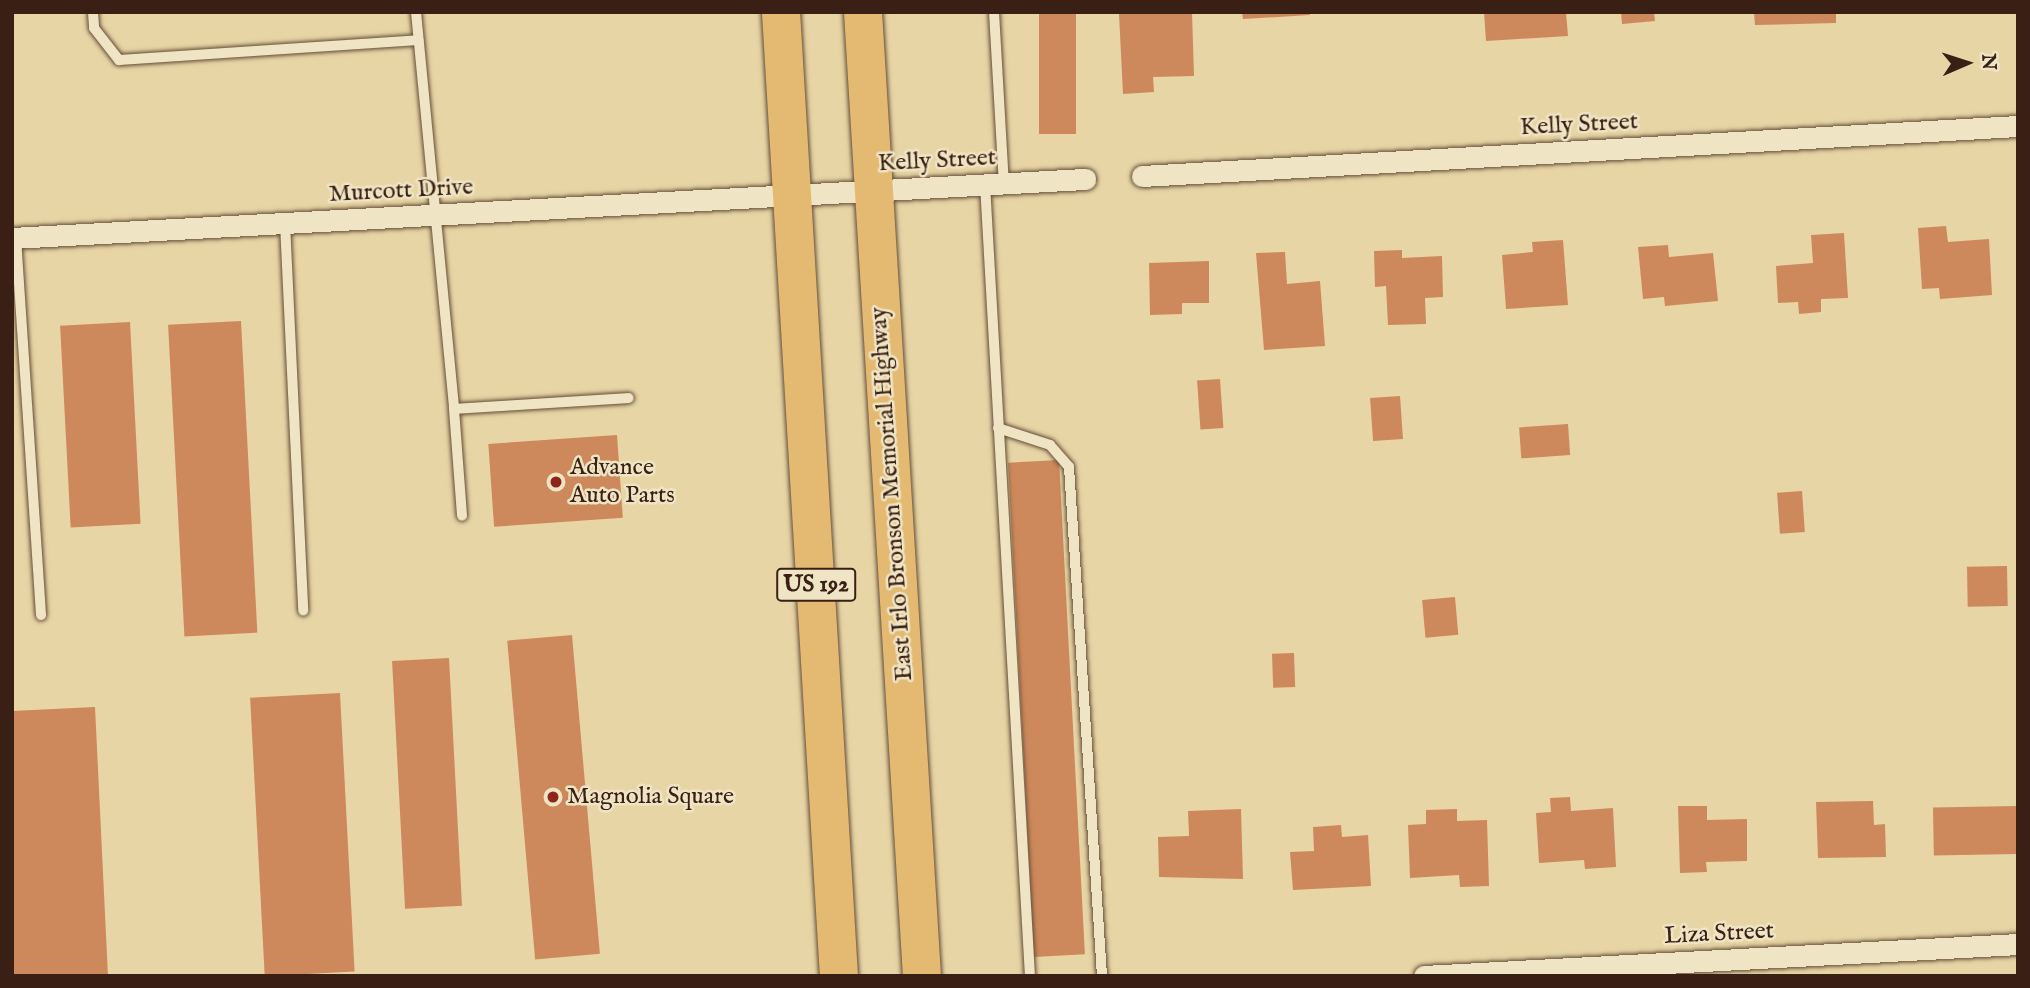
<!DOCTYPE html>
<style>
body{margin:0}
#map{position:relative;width:2030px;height:988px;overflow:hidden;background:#e7d5a5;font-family:"IM FELL English",serif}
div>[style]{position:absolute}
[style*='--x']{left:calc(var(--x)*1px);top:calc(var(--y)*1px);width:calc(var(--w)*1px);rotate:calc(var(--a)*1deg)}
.building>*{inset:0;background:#cd895b;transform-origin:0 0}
.roads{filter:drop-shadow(0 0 2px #654d38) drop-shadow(0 0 2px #654d38)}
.lane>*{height:10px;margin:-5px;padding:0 5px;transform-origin:5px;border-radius:5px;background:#efe4c4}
.street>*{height:21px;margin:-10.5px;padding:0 10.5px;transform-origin:10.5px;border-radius:10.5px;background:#efe4c4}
.highway>*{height:38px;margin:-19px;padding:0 19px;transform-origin:19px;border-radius:19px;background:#e4ba72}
.dots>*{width:19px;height:19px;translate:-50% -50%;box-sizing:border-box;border:4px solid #efe4c4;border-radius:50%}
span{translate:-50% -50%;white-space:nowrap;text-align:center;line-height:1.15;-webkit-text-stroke:5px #efe4c4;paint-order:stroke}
.shield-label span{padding:2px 5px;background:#efe4c4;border:2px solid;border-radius:5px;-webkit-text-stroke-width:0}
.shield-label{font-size:23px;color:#3a2014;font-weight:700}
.street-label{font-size:24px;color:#3a2014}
.poi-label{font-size:24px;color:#3a2014}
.left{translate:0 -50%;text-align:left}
.frame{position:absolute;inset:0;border:14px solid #3a2014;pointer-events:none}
.north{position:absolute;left:1932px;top:28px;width:70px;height:70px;-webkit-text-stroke:5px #efe4c4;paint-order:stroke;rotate:87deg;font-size:19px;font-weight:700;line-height:28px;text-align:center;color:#3a2014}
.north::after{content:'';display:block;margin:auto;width:24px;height:32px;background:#3a2014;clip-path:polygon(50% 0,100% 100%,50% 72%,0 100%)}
</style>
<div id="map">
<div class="building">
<div style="left:1039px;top:12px;width:37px;height:122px"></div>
<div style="clip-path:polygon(1192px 12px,1194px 76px,1153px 77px,1154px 92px,1123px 94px,1119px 14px)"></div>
<div style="clip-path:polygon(1242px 12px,1309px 12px,1310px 15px,1243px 19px)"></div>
<div style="clip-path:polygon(1484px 12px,1566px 12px,1568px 36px,1486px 41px)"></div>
<div style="clip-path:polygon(1621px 12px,1654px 12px,1655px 21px,1622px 24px)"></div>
<div style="clip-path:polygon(1754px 12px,1836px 12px,1836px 23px,1755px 25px)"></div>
<div style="clip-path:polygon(1946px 226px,1948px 242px,1989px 239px,1992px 295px,1940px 299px,1939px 288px,1922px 289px,1918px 228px)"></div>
<div style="clip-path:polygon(1844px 233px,1848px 298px,1821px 299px,1821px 312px,1799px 314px,1798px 302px,1778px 303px,1776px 266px,1813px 263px,1811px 235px)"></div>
<div style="clip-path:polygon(1563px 240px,1568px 305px,1506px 309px,1502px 255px,1533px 252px,1532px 242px)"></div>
<div style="clip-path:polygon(1668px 245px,1669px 257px,1713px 253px,1718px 301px,1665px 306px,1664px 297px,1643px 299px,1638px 247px)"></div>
<div style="clip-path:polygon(1402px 250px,1402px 258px,1442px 256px,1443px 297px,1425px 298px,1426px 324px,1388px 325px,1386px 286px,1375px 287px,1374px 251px)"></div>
<div style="clip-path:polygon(1285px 252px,1287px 284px,1320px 281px,1325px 346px,1264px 350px,1256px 253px)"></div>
<div style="clip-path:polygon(1209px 261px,1209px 303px,1182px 303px,1182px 314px,1150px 315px,1149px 263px)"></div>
<div style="left:241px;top:321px;width:312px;height:73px;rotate:87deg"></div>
<div style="left:130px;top:322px;width:202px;height:70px;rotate:87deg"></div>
<div style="left:1220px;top:379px;width:49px;height:23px;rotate:86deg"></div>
<div style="left:1400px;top:396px;width:43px;height:30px;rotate:86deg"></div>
<div style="left:1568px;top:424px;width:31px;height:49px;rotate:86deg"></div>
<div style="left:617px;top:435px;width:83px;height:129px;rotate:86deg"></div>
<div style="left:1059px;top:460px;width:495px;height:51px;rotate:87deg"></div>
<div style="left:1802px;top:491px;width:41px;height:25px;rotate:86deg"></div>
<div style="left:2007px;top:566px;width:40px;height:40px;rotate:89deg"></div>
<div style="left:1455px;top:597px;width:38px;height:33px;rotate:85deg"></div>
<div style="left:572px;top:635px;width:320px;height:65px;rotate:85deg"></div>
<div style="left:1294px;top:653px;width:34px;height:22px;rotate:88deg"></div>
<div style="left:449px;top:658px;width:248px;height:57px;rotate:87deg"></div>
<div style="left:340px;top:693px;width:279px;height:90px;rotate:87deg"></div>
<div style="clip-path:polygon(95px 707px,108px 976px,12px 976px,12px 711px)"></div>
<div style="clip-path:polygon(1570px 797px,1571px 811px,1613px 808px,1616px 867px,1585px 869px,1584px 860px,1539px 863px,1536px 813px,1551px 812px,1550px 798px)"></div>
<div style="clip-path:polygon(1873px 801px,1874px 825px,1885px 824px,1886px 857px,1818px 858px,1816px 802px)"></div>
<div style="clip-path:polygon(1678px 806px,1707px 806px,1707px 820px,1747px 819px,1747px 861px,1706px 862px,1707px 872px,1680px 873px)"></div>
<div style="left:2017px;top:806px;width:48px;height:84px;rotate:89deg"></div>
<div style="clip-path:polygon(1241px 809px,1243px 879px,1159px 877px,1158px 837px,1189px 836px,1188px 811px)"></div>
<div style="clip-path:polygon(1457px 809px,1457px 821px,1487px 820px,1489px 886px,1460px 887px,1459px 875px,1410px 878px,1408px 825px,1426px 824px,1426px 810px)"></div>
<div style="clip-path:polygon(1341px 825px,1342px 837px,1368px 835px,1371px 886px,1293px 890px,1290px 852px,1314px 851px,1313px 827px)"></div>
</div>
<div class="roads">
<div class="lane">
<div style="--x:93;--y:12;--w:16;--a:86"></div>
<div style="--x:94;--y:28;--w:41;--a:52"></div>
<div style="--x:119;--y:60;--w:300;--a:-3.8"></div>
<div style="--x:416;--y:12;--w:399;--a:84.5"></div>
<div style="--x:454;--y:409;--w:175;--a:-3.6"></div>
<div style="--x:994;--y:12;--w:171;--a:86.7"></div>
<div style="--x:985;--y:184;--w:793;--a:86.75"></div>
<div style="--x:285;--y:223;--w:388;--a:87.3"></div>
<div style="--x:16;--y:238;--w:378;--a:86.2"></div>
<div style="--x:454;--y:409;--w:107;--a:85.7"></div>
<div style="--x:998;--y:428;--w:55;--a:18.1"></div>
<div style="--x:1050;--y:445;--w:29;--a:49"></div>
<div style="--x:1069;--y:467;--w:510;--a:86.29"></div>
</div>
<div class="street">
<div style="--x:1142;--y:176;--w:877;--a:-3.27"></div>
<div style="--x:12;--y:238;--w:1075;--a:-3.15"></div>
<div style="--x:1424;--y:976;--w:595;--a:-3.08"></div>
</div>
<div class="highway">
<div style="--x:781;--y:12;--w:966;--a:86.56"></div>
<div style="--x:863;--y:12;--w:966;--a:86.5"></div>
</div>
</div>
<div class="dots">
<div style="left:556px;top:482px;background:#8f2418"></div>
<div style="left:553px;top:797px;background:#8f2418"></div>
</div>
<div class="shield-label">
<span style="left:816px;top:585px">US 192</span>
</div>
<div class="street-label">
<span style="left:1579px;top:125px;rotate:-3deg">Kelly Street</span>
<span style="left:937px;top:161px;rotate:-3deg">Kelly Street</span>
<span style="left:401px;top:191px;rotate:-3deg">Murcott Drive</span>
<span style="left:892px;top:494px;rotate:-94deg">East Irlo Bronson Memorial Highway</span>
<span style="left:1719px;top:934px;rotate:-3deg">Liza Street</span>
</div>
<div class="poi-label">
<span class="left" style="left:570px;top:482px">Advance<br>Auto Parts</span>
<span class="left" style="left:567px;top:797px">Magnolia Square</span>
</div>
<div class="frame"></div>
<div class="north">N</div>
</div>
